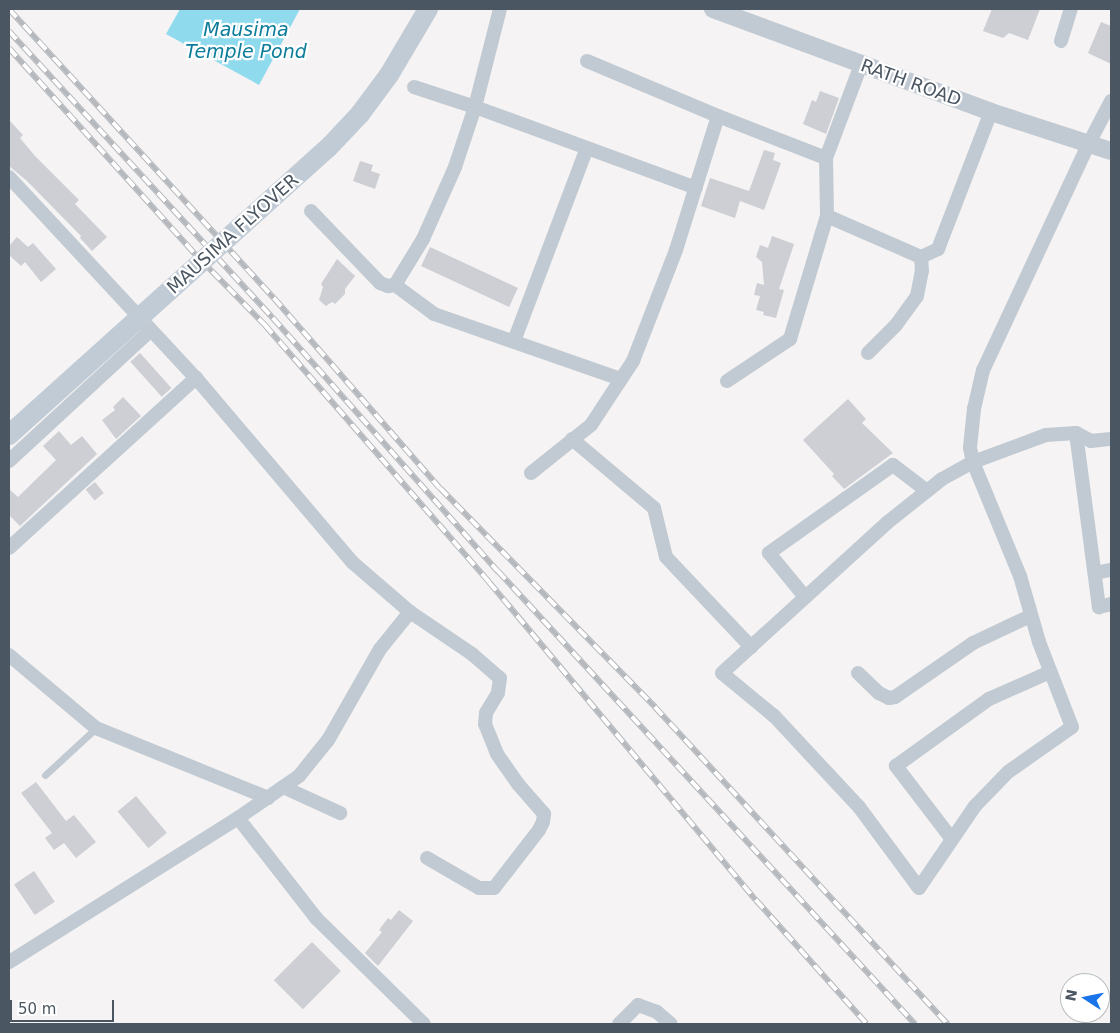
<!DOCTYPE html>
<style>
body{margin:0}
#map{position:relative;width:1120px;height:1033px;overflow:hidden;background:#f5f3f3;font-family:"DejaVu Sans",sans-serif}
div>[style]{position:absolute}
[style*='--x']{left:calc(var(--x)*1px);top:calc(var(--y)*1px);width:calc(var(--w)*1px);rotate:calc(var(--a)*1deg)}
.water>*{inset:0;background:#90daee}
.building>*{inset:0;background:#cdcfd5;transform-origin:0 0}
.service>*{height:7px;margin:-3.5px;padding:0 3.5px;transform-origin:3.5px;border-radius:3.5px;background:#c1cad2}
.minor>*{height:14px;margin:-7px;padding:0 7px;transform-origin:7px;border-radius:7px;background:#c1cad2}
.tertiary>*{height:18px;margin:-9px;padding:0 9px;transform-origin:9px;border-radius:9px;background:#c1cad2}
.secondary>*{height:20px;margin:-10px;padding:0 10px;transform-origin:10px;border-radius:10px;background:#c1cbd6}
.rail>*{height:5.5px;margin-top:-2.75px;transform-origin:0;background:repeating-linear-gradient(90deg,#fff 0 11px,#b5b8bd 0 22px);box-sizing:border-box;border-block:1px solid #b5b8bd}
.secondary-bridge>*{height:20px;margin:-10px;padding:0 10px;transform-origin:10px;border-radius:10px;background:#c1cbd6}
span{translate:-50% -50%;white-space:nowrap;text-align:center;line-height:1.15;-webkit-text-stroke:4.5px #fff;paint-order:stroke}
.street-label{font-size:18px;color:#4a5661}
.water-label{font-size:19px;color:#0c7c9b;font-style:italic}
.frame{position:absolute;inset:0;border:10px solid #4a5661;pointer-events:none}
.north{position:absolute;left:1060px;top:973px;width:50px;height:50px;box-sizing:border-box;background:#fff;border:1px solid #b7bbc0;border-radius:50%;rotate:281deg;font-size:14px;font-weight:700;line-height:20px;text-align:center;color:#4a5661}
.north::after{content:'';display:block;margin:auto;width:18px;height:22px;background:#1a73e8;clip-path:polygon(50% 0,100% 100%,50% 72%,0 100%)}
.scale{position:absolute;left:10px;top:1000px;width:104px;height:22px;box-sizing:border-box;border:2px solid #4a5661;border-top:0;padding-left:6px;font-size:15px;line-height:18px;white-space:nowrap;color:#4a5661;-webkit-text-stroke:4px #fff;paint-order:stroke}
</style>
<div id="map">
<div class="water">
<div style="clip-path:polygon(180px 9px,300px 9px,259px 85px,166px 34px)"></div>
</div>
<div class="building">
<div style="clip-path:polygon(992px 9px,1040px 9px,1028px 40px,1009px 33px,1003px 38px,983px 31px)"></div>
<div style="clip-path:polygon(1101px 22px,1111px 26px,1111px 64px,1088px 53px)"></div>
<div style="clip-path:polygon(820px 91px,839px 98px,826px 134px,803px 124px,812px 100px,816px 102px)"></div>
<div style="clip-path:polygon(9px 120px,23px 135px,20px 138px,35px 156px,79px 200px,75px 204px,107px 237px,92px 251px,80px 238px,81px 236px,27px 181px,9px 166px)"></div>
<div style="clip-path:polygon(764px 150px,775px 153px,773px 160px,781px 163px,764px 210px,740px 201px,735px 218px,701px 206px,710px 178px,749px 191px)"></div>
<div style="clip-path:polygon(360px 161px,373px 165px,371px 171px,380px 174px,375px 189px,353px 181px)"></div>
<div style="clip-path:polygon(772px 236px,794px 244px,779px 289px,784px 290px,776px 318px,763px 315px,764px 312px,756px 310px,760px 296px,754px 295px,757px 283px,764px 285px,762px 262px,756px 257px,760px 245px,768px 248px)"></div>
<div style="clip-path:polygon(17px 237px,28px 247px,33px 243px,56px 269px,41px 282px,25px 262px,21px 266px,9px 255px,9px 246px)"></div>
<div style="left:430px;top:247px;width:97px;height:21px;rotate:25deg"></div>
<div style="clip-path:polygon(337px 259px,355px 276px,345px 289px,345px 294px,335px 304px,332px 302px,326px 306px,319px 300px,323px 287px,321px 284px)"></div>
<div style="left:140px;top:353px;width:47px;height:13px;rotate:48deg"></div>
<div style="clip-path:polygon(123px 397px,141px 416px,116px 439px,102px 420px,115px 410px,113px 407px)"></div>
<div style="clip-path:polygon(848px 399px,866px 419px,862px 423px,893px 453px,844px 489px,832px 476px,834px 474px,803px 440px)"></div>
<div style="clip-path:polygon(59px 431px,71px 445px,82px 436px,97px 454px,20px 526px,9px 515px,9px 489px,18px 497px,56px 460px,43px 446px)"></div>
<div style="left:95px;top:482px;width:14px;height:12px;rotate:51deg"></div>
<div style="clip-path:polygon(36px 782px,66px 821px,74px 815px,96px 842px,76px 858px,64px 843px,54px 850px,45px 838px,52px 833px,21px 793px)"></div>
<div style="left:136px;top:796px;width:48px;height:24px;rotate:50deg"></div>
<div style="left:34px;top:871px;width:37px;height:24px;rotate:56deg"></div>
<div style="clip-path:polygon(399px 910px,413px 921px,378px 966px,365px 953px,382px 932px,379px 930px,388px 918px,391px 920px)"></div>
<div style="left:312px;top:942px;width:41px;height:54px;rotate:45deg"></div>
</div>
<div class="service">
<div style="--x:45;--y:775;--w:69;--a:-42.7"></div>
</div>
<div class="minor">
<div style="--x:1061;--y:41;--w:34;--a:-73"></div>
<div style="--x:587;--y:61;--w:142;--a:22.8"></div>
<div style="--x:414;--y:87;--w:64;--a:18.2"></div>
<div style="--x:475;--y:107;--w:235;--a:20.1"></div>
<div style="--x:1111;--y:101;--w:47;--a:117.6"></div>
<div style="--x:1089;--y:143;--w:251;--a:115"></div>
<div style="--x:983;--y:370;--w:40;--a:103"></div>
<div style="--x:974;--y:409;--w:39;--a:96"></div>
<div style="--x:970;--y:448;--w:14;--a:78"></div>
<div style="--x:973;--y:462;--w:123;--a:67.6"></div>
<div style="--x:1020;--y:576;--w:69;--a:73.9"></div>
<div style="--x:1039;--y:642;--w:91;--a:68.8"></div>
<div style="--x:1072;--y:727;--w:78;--a:144.9"></div>
<div style="--x:1008;--y:772;--w:47;--a:134.1"></div>
<div style="--x:975;--y:806;--w:99;--a:124.3"></div>
<div style="--x:919;--y:888;--w:101;--a:-126.5"></div>
<div style="--x:859;--y:807;--w:125;--a:-133"></div>
<div style="--x:774;--y:716;--w:67;--a:-140.4"></div>
<div style="--x:722;--y:673;--w:224;--a:-42.3"></div>
<div style="--x:888;--y:522;--w:69;--a:-38.5"></div>
<div style="--x:942;--y:479;--w:35;--a:-29"></div>
<div style="--x:973;--y:462;--w:78;--a:-20.3"></div>
<div style="--x:1046;--y:435;--w:30;--a:-4"></div>
<div style="--x:1076;--y:433;--w:17;--a:28"></div>
<div style="--x:1091;--y:441;--w:20;--a:-6"></div>
<div style="--x:826;--y:158;--w:58;--a:89"></div>
<div style="--x:827;--y:216;--w:103;--a:23.6"></div>
<div style="--x:921;--y:257;--w:19;--a:-25"></div>
<div style="--x:938;--y:249;--w:147;--a:-68.9"></div>
<div style="--x:9;--y:177;--w:275;--a:47.1"></div>
<div style="--x:196;--y:378;--w:241;--a:49.7"></div>
<div style="--x:352;--y:562;--w:77;--a:40.8"></div>
<div style="--x:410;--y:612;--w:48;--a:129"></div>
<div style="--x:380;--y:649;--w:105;--a:119.7"></div>
<div style="--x:328;--y:740;--w:46;--a:128.9"></div>
<div style="--x:299;--y:776;--w:74;--a:145.5"></div>
<div style="--x:238;--y:818;--w:271;--a:147.8"></div>
<div style="--x:311;--y:211;--w:100;--a:46.2"></div>
<div style="--x:380;--y:283;--w:9;--a:21"></div>
<div style="--x:388;--y:286;--w:7;--a:-8"></div>
<div style="--x:395;--y:285;--w:54;--a:-58.7"></div>
<div style="--x:423;--y:239;--w:79;--a:-66"></div>
<div style="--x:455;--y:167;--w:63;--a:-71.6"></div>
<div style="--x:475;--y:107;--w:101;--a:-75.7"></div>
<div style="--x:395;--y:285;--w:49;--a:36.6"></div>
<div style="--x:434;--y:314;--w:198;--a:19.2"></div>
<div style="--x:514;--y:341;--w:206;--a:-69.3"></div>
<div style="--x:868;--y:353;--w:40;--a:-45"></div>
<div style="--x:896;--y:325;--w:36;--a:-54"></div>
<div style="--x:917;--y:296;--w:25;--a:-79"></div>
<div style="--x:922;--y:271;--w:14;--a:-94"></div>
<div style="--x:727;--y:381;--w:76;--a:-33.7"></div>
<div style="--x:790;--y:339;--w:128;--a:-73.3"></div>
<div style="--x:1076;--y:433;--w:176;--a:82.5"></div>
<div style="--x:1099;--y:607;--w:12;--a:-14"></div>
<div style="--x:572;--y:439;--w:107;--a:40.1"></div>
<div style="--x:654;--y:508;--w:50;--a:76.2"></div>
<div style="--x:666;--y:557;--w:124;--a:46.6"></div>
<div style="--x:9;--y:461;--w:193;--a:-42.7"></div>
<div style="--x:531;--y:473;--w:77;--a:-38.7"></div>
<div style="--x:591;--y:425;--w:77;--a:-56.7"></div>
<div style="--x:633;--y:361;--w:119;--a:-68.8"></div>
<div style="--x:676;--y:250;--w:140;--a:-72.6"></div>
<div style="--x:718;--y:116;--w:116;--a:21.3"></div>
<div style="--x:826;--y:158;--w:99;--a:-69.4"></div>
<div style="--x:9;--y:548;--w:253;--a:-42.3"></div>
<div style="--x:1095;--y:573;--w:16;--a:-11"></div>
<div style="--x:805;--y:597;--w:57;--a:-129.3"></div>
<div style="--x:769;--y:553;--w:152;--a:-35.4"></div>
<div style="--x:893;--y:465;--w:43;--a:37.4"></div>
<div style="--x:410;--y:612;--w:75;--a:34.1"></div>
<div style="--x:472;--y:654;--w:37;--a:41"></div>
<div style="--x:500;--y:678;--w:15;--a:98"></div>
<div style="--x:498;--y:693;--w:23;--a:121"></div>
<div style="--x:486;--y:713;--w:11;--a:95"></div>
<div style="--x:485;--y:724;--w:32;--a:68"></div>
<div style="--x:497;--y:754;--w:37;--a:55"></div>
<div style="--x:518;--y:784;--w:40;--a:49"></div>
<div style="--x:544;--y:814;--w:8;--a:97"></div>
<div style="--x:543;--y:822;--w:9;--a:117"></div>
<div style="--x:539;--y:830;--w:73;--a:127.8"></div>
<div style="--x:494;--y:888;--w:15;--a:180"></div>
<div style="--x:479;--y:888;--w:60;--a:-150"></div>
<div style="--x:9;--y:655;--w:114;--a:40"></div>
<div style="--x:96;--y:728;--w:186;--a:22.1"></div>
<div style="--x:858;--y:673;--w:29;--a:44"></div>
<div style="--x:879;--y:693;--w:11;--a:27"></div>
<div style="--x:889;--y:698;--w:6;--a:-9"></div>
<div style="--x:895;--y:697;--w:95;--a:-34.7"></div>
<div style="--x:973;--y:643;--w:63;--a:-25.3"></div>
<div style="--x:283;--y:787;--w:63;--a:24.5"></div>
<div style="--x:238;--y:818;--w:127;--a:52"></div>
<div style="--x:316;--y:918;--w:151;--a:44.5"></div>
<div style="--x:951;--y:838;--w:91;--a:-127.4"></div>
<div style="--x:896;--y:766;--w:115;--a:-35.8"></div>
<div style="--x:989;--y:699;--w:67;--a:-23.9"></div>
<div style="--x:619;--y:1024;--w:27;--a:-45"></div>
<div style="--x:638;--y:1005;--w:20;--a:20"></div>
<div style="--x:657;--y:1012;--w:18;--a:41"></div>
</div>
<div class="tertiary">
<div style="--x:713;--y:9;--w:296;--a:20.3"></div>
<div style="--x:991;--y:112;--w:126;--a:18"></div>
</div>
<div class="secondary">
<div style="--x:328;--y:148;--w:47;--a:-46.7"></div>
<div style="--x:360;--y:114;--w:49;--a:-53.4"></div>
<div style="--x:389;--y:75;--w:77;--a:-59.4"></div>
</div>
<div class="rail">
<div style="--x:9;--y:9;--w:392;--a:47.5"></div>
<div style="--x:274;--y:298;--w:252;--a:48.9"></div>
<div style="--x:440;--y:488;--w:307;--a:45.5"></div>
<div style="--x:655;--y:707;--w:432;--a:47.3"></div>
<div style="--x:9;--y:31;--w:390;--a:47.4"></div>
<div style="--x:273;--y:318;--w:339;--a:48.4"></div>
<div style="--x:498;--y:571;--w:616;--a:47.37"></div>
<div style="--x:9;--y:48;--w:280;--a:47.9"></div>
<div style="--x:197;--y:256;--w:97;--a:45.4"></div>
<div style="--x:265;--y:325;--w:341;--a:48.9"></div>
<div style="--x:489;--y:582;--w:415;--a:50"></div>
<div style="--x:756;--y:900;--w:166;--a:48.2"></div>
</div>
<div class="secondary-bridge">
<div style="--x:9;--y:435;--w:429;--a:-42"></div>
</div>
<div class="street-label">
<span style="left:911px;top:83px;rotate:20deg">RATH ROAD</span>
<span style="left:233px;top:234px;rotate:-42deg">MAUSIMA FLYOVER</span>
</div>
<div class="water-label">
<span style="left:246px;top:41px">Mausima<br>Temple Pond</span>
</div>
<div class="frame"></div>
<div class="north">N</div>
<div class="scale">50 m</div>
</div>
